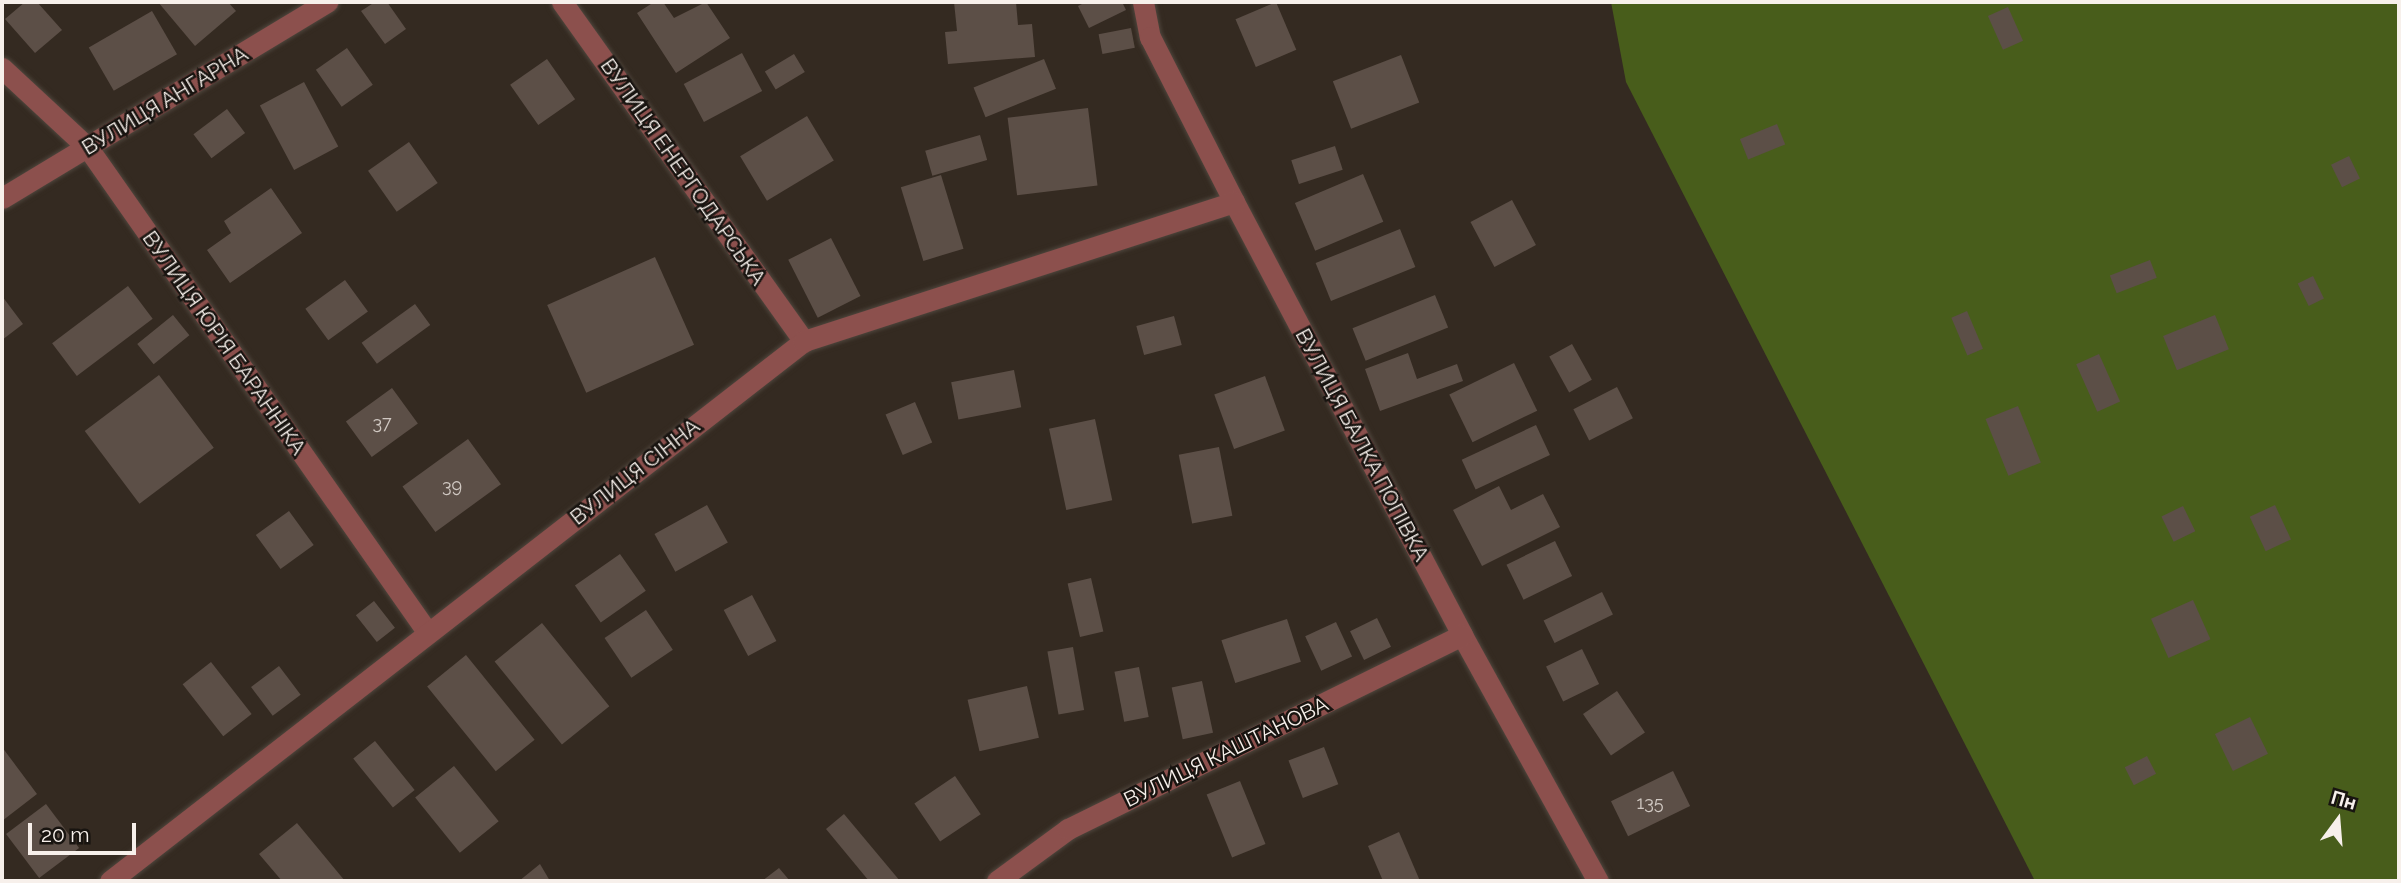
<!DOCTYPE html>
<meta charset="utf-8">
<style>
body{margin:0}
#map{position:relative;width:2401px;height:883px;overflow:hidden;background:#342a21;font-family:Raleway,sans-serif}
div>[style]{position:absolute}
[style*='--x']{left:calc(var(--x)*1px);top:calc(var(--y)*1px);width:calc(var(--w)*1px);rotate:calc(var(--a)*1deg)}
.green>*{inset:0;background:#485d1b}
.building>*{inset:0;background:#5c4f47;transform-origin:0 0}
.roads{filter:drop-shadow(0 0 2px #4f463d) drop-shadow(0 0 2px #4f463d)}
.street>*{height:21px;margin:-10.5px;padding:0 10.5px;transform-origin:10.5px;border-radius:10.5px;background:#8c504d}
span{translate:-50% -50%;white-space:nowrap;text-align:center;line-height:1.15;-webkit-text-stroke:5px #181410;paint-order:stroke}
.number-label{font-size:18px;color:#d0c8c2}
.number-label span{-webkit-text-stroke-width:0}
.street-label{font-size:21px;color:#f7f0eb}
.frame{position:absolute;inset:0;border:4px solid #f7f0eb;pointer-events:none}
.north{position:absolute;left:2303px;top:785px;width:70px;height:70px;-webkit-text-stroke:5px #181410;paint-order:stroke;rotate:16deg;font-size:19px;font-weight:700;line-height:28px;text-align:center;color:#f7f0eb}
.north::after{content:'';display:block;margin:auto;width:24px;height:32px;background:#f7f0eb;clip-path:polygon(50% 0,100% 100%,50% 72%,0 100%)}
.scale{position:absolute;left:28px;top:823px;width:108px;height:32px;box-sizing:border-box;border:4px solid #f7f0eb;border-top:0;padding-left:9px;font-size:21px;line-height:24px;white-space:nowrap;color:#f7f0eb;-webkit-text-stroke:5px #181410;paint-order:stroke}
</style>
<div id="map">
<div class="green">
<div style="clip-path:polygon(1611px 2px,2399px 2px,2399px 881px,2035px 881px,1626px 82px)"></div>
</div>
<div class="building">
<div style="clip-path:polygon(25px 2px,37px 2px,62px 30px,35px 53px,5px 19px)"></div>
<div style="clip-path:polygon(158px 2px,228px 2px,236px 11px,195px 46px)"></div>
<div style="clip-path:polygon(375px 2px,387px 2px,406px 29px,385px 44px,361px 11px)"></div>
<div style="clip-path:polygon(654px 2px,663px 2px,674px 18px,706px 2px,730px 38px,676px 73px,637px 13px)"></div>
<div style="clip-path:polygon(954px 2px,1016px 2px,1018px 25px,1032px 24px,1035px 57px,948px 64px,945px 32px,957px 31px)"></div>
<div style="clip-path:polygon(1086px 2px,1122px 2px,1126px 10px,1089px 28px,1078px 6px)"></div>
<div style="left:1276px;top:2px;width:52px;height:44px;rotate:67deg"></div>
<div style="left:2008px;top:7px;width:37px;height:22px;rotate:66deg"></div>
<div style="left:152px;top:11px;width:50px;height:73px;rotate:60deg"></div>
<div style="left:1131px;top:28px;width:20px;height:33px;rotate:79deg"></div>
<div style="left:347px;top:48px;width:45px;height:38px;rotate:55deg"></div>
<div style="left:742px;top:53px;width:43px;height:66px;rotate:62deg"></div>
<div style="left:794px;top:54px;width:21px;height:34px;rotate:59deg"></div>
<div style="left:1401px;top:55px;width:51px;height:73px;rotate:69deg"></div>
<div style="left:547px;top:59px;width:49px;height:45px;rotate:55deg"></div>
<div style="left:1044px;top:59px;width:32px;height:76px;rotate:68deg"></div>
<div style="left:304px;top:82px;width:73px;height:50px;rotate:62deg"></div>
<div style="left:1088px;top:108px;width:78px;height:81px;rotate:83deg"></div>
<div style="left:227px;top:109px;width:30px;height:42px;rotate:53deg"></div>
<div style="left:807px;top:116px;width:52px;height:78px;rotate:59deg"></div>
<div style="left:1777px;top:124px;width:22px;height:40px;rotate:68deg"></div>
<div style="left:980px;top:135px;width:26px;height:57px;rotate:74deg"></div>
<div style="left:409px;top:142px;width:50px;height:50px;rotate:55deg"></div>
<div style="left:1335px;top:146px;width:25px;height:46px;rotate:72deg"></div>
<div style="left:2349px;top:156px;width:25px;height:20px;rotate:64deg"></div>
<div style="left:1363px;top:174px;width:52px;height:74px;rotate:67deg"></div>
<div style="left:941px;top:175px;width:77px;height:42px;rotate:73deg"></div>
<div style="clip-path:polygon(271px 188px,302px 233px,230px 283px,207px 250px,231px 233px,224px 221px)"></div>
<div style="left:1512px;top:200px;width:51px;height:47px;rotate:62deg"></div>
<div style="left:1400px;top:229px;width:41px;height:91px;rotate:68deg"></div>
<div style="left:831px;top:238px;width:65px;height:48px;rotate:63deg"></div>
<div style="left:655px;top:257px;width:96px;height:118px;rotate:66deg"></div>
<div style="left:2150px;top:260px;width:19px;height:43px;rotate:69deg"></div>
<div style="left:2313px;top:276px;width:25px;height:17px;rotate:64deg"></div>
<div style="left:345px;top:280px;width:39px;height:49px;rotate:54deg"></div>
<div style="left:128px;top:286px;width:41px;height:95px;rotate:53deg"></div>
<div style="left:1435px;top:295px;width:35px;height:89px;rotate:68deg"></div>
<div style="clip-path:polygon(2px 296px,23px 324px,2px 340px)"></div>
<div style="left:415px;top:304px;width:26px;height:66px;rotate:54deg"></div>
<div style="left:1967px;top:311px;width:41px;height:17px;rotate:67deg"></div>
<div style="left:173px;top:315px;width:26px;height:46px;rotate:51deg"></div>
<div style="left:2215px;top:315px;width:37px;height:56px;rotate:68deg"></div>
<div style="left:1174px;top:316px;width:30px;height:39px;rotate:75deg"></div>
<div style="left:1572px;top:344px;width:41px;height:26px;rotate:61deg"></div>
<div style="clip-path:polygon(1408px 353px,1417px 379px,1457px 364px,1463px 381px,1380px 411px,1365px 369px)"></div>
<div style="left:2099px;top:354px;width:52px;height:25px;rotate:66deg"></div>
<div style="left:1514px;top:363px;width:53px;height:72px;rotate:64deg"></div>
<div style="left:1014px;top:370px;width:38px;height:64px;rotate:79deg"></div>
<div style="left:159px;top:375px;width:91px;height:93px;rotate:53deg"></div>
<div style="left:1265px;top:376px;width:58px;height:54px;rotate:70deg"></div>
<div style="left:1617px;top:387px;width:35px;height:49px;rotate:63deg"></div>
<div style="left:392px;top:388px;width:44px;height:57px;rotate:54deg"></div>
<div style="left:915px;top:402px;width:44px;height:32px;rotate:67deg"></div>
<div style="left:2018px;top:406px;width:61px;height:35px;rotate:68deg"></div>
<div style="left:1095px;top:419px;width:83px;height:47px;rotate:78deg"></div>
<div style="left:1536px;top:425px;width:33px;height:82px;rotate:65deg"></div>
<div style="left:468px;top:439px;width:56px;height:81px;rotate:54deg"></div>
<div style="left:1219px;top:447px;width:70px;height:41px;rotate:79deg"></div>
<div style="clip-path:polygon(1499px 486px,1511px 510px,1543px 494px,1560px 527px,1482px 566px,1453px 510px)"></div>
<div style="left:707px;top:505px;width:43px;height:60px;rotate:61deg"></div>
<div style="left:2275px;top:505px;width:38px;height:28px;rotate:65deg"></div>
<div style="left:2183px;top:506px;width:28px;height:24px;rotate:64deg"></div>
<div style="left:289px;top:511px;width:42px;height:41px;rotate:54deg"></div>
<div style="left:1555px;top:541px;width:39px;height:54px;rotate:64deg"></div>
<div style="left:620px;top:554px;width:45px;height:55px;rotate:55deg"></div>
<div style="left:1091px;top:578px;width:55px;height:24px;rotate:77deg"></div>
<div style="left:1602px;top:592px;width:25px;height:65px;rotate:64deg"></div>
<div style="left:752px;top:595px;width:52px;height:32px;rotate:62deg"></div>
<div style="left:2193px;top:600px;width:43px;height:46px;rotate:66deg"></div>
<div style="left:374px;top:601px;width:34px;height:23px;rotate:52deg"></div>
<div style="left:646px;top:610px;width:48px;height:50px;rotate:56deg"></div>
<div style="left:1377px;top:618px;width:32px;height:30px;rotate:64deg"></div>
<div style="left:1287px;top:619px;width:45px;height:69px;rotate:72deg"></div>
<div style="left:1336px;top:622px;width:38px;height:34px;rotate:65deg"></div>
<div style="left:542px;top:623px;width:107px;height:61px;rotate:51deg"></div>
<div style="left:1073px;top:647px;width:64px;height:26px;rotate:80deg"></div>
<div style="left:1582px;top:649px;width:39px;height:40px;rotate:64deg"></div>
<div style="left:466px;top:655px;width:109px;height:50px;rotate:51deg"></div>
<div style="left:211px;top:662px;width:66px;height:36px;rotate:52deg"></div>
<div style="left:279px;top:666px;width:36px;height:35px;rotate:53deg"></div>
<div style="left:1139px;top:667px;width:51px;height:25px;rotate:79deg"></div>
<div style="left:1202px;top:681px;width:53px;height:31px;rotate:78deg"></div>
<div style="left:1027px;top:686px;width:53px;height:61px;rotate:77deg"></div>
<div style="left:1617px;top:691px;width:50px;height:41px;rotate:56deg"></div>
<div style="left:2250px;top:717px;width:41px;height:39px;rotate:64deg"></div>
<div style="left:375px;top:741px;width:63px;height:28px;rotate:51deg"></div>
<div style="clip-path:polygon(2px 747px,37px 794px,2px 821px)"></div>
<div style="left:1324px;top:747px;width:40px;height:38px;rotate:69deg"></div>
<div style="left:2147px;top:756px;width:20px;height:25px;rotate:63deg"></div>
<div style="left:454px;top:766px;width:71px;height:50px;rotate:51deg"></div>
<div style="left:1673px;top:771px;width:39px;height:69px;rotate:64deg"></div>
<div style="left:955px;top:776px;width:46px;height:49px;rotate:56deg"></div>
<div style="left:1240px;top:781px;width:68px;height:36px;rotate:68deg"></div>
<div style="left:46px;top:804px;width:55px;height:50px;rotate:53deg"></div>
<div style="clip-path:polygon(844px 814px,900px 881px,869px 881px,826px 829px)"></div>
<div style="clip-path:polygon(297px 823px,345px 881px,282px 881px,259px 854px)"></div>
<div style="clip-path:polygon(1399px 832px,1420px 881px,1383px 881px,1368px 846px)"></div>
<div style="clip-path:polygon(540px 864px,550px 881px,519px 881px)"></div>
<div style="clip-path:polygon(779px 868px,790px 881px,762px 881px)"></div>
</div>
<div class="roads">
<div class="street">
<div style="--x:562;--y:2;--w:417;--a:54.5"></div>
<div style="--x:1143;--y:2;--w:36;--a:79"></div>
<div style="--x:1150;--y:37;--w:185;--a:63"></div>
<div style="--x:1234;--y:202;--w:489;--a:62.2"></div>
<div style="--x:1462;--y:635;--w:281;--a:61.1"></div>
<div style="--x:2;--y:68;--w:117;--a:42.9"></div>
<div style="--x:88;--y:148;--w:592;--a:54.97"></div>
<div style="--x:2;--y:198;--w:380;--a:-31.1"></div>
<div style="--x:110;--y:881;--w:879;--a:-37.89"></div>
<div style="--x:804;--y:341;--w:452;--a:-17.9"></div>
<div style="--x:997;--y:881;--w:88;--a:-36.2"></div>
<div style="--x:1068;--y:829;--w:439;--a:-26.2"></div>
</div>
</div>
<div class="number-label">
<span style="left:382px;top:423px">37</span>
<span style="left:452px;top:486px">39</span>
<span style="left:1650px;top:803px">135</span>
</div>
<div class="street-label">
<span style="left:165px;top:101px;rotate:-31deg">ВУЛИЦЯ АНГАРНА</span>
<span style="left:683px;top:172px;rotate:55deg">ВУЛИЦЯ ЕНЕРГОДАРСЬКА</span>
<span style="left:224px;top:343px;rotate:55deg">ВУЛИЦЯ ЮРІЯ БАРАННІКА</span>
<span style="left:1362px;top:445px;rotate:62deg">ВУЛИЦЯ БАЛКА ПОПІВКА</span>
<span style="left:635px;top:472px;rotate:-38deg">ВУЛИЦЯ СІННА</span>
<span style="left:1226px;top:752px;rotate:-26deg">ВУЛИЦЯ КАШТАНОВА</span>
</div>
<div class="frame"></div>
<div class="north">Пн</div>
<div class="scale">20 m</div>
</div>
